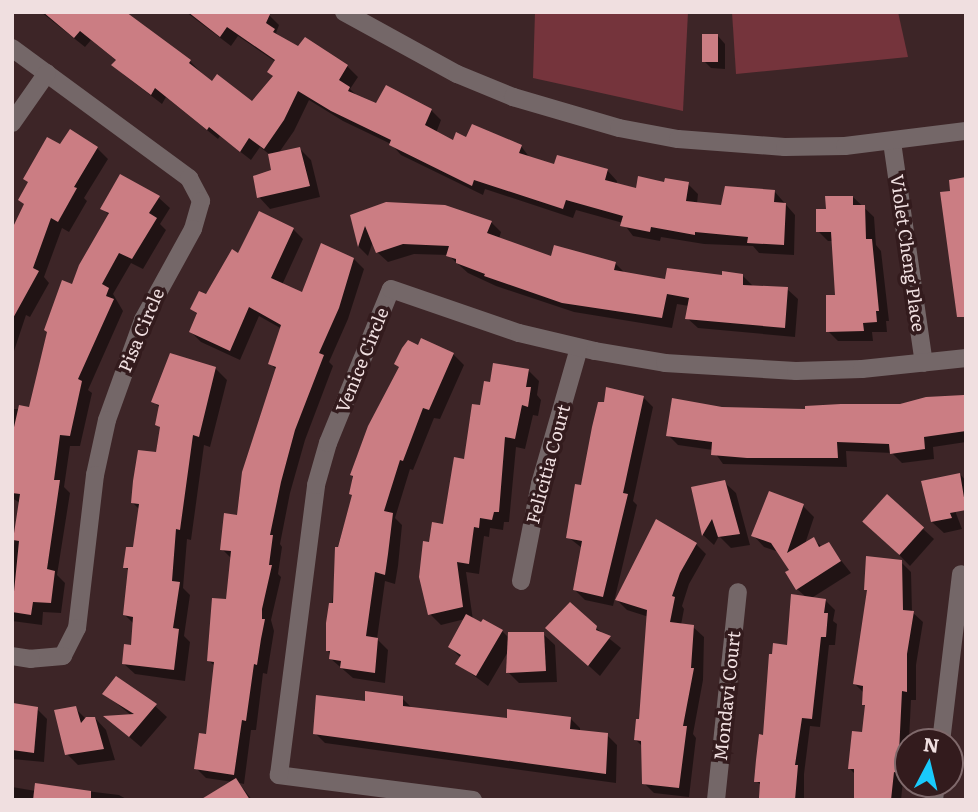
<!DOCTYPE html>
<style>
body{margin:0}
#map{position:relative;width:978px;height:812px;overflow:hidden;background:#3d2527;font-family:Literata,serif}
div>[style]{position:absolute}
[style*='--x']{left:calc(var(--x)*1px);top:calc(var(--y)*1px);width:calc(var(--w)*1px);rotate:calc(var(--a)*1deg)}
.green>*{inset:0;background:#75343c}
.shadow>*{inset:0;background:#0007}
.building>*{inset:0;background:#cb7d83;transform-origin:0 0}
.minor>*{height:18px;margin:-9px;padding:0 9px;transform-origin:9px;border-radius:9px;background:#746768}
.tertiary>*{height:18px;margin:-9px;padding:0 9px;transform-origin:9px;border-radius:9px;background:#746768}
span{translate:-50% -50%;white-space:nowrap;text-align:center;line-height:1.15;-webkit-text-stroke:7px #331b1d;paint-order:stroke}
.street-label{font-size:18px;color:#f0dfe0}
.frame{position:absolute;inset:0;border:14px solid #f0dfe0;pointer-events:none}
.north{position:absolute;left:894px;top:728px;width:70px;height:70px;box-sizing:border-box;background:#331b1d;border:2px solid #7f696b;border-radius:50%;rotate:7deg;font-size:19px;font-weight:700;line-height:28px;text-align:center;color:#f0dfe0}
.north::after{content:'';display:block;margin:auto;width:24px;height:32px;background:#19cafc;clip-path:polygon(50% 0,100% 100%,50% 72%,0 100%)}
</style>
<div id="map">
<div class="green">
<div style="clip-path:polygon(535px 12px,688px 12px,683px 111px,533px 78px)"></div>
<div style="clip-path:polygon(732px 12px,898px 12px,908px 57px,736px 74px)"></div>
</div>
<div class="shadow">
<div style="clip-path:polygon(41px 12px,125px 12px,190px 61px,212px 84px,252px 103px,274px 76px,276px 62px,238px 36px,231px 46px,186px 12px,266px 12px,279px 25px,276px 33px,285px 41px,298px 49px,305px 39px,347px 66px,358px 77px,350px 89px,358px 97px,377px 105px,431px 110px,441px 120px,436px 133px,454px 142px,467px 139px,521px 146px,530px 158px,555px 167px,607px 170px,617px 181px,616px 185px,638px 190px,666px 184px,688px 184px,698px 194px,697px 204px,723px 207px,775px 192px,795px 215px,794px 255px,759px 253px,753px 246px,704px 244px,661px 237px,660px 241px,633px 236px,623px 223px,576px 210px,573px 218px,485px 189px,483px 195px,401px 155px,391px 144px,343px 121px,309px 100px,294px 131px,278px 154px,300px 149px,311px 160px,320px 197px,270px 209px,259px 197px,273px 172px,269px 154px,260px 147px,251px 160px,220px 136px,218px 139px,166px 97px,162px 104px,124px 75px,114px 65px,117px 61px,91px 40px,85px 47px)"></div>
<div style="clip-path:polygon(718px 36px,725px 44px,725px 69px,711px 68px,704px 61px)"></div>
<div style="clip-path:polygon(61px 146px,97px 148px,108px 159px,84px 198px,87px 201px,69px 232px,62px 228px,44px 277px,49px 283px,30px 317px,26px 315px,12px 357px,12px 228px)"></div>
<div style="clip-path:polygon(120px 176px,159px 198px,170px 208px,160px 224px,166px 230px,143px 269px,131px 263px,113px 294px,123px 311px,88px 390px,92px 393px,80px 446px,70px 446px,64px 487px,70px 493px,57px 575px,65px 583px,61px 613px,43px 612px,42px 625px,12px 621px,12px 560px,20px 503px,12px 498px,12px 409px,31px 409px,73px 287px,109px 215px,102px 208px)"></div>
<div style="clip-path:polygon(853px 197px,874px 217px,876px 245px,881px 251px,889px 321px,886px 321px,887px 332px,872px 332px,873px 341px,838px 341px,828px 331px,837px 296px,834px 241px,828px 241px,818px 231px,828px 211px)"></div>
<div style="clip-path:polygon(352px 216px,491px 222px,501px 232px,499px 239px,552px 259px,615px 263px,626px 274px,667px 281px,743px 276px,753px 286px,787px 289px,798px 299px,795px 337px,698px 328px,687px 318px,689px 306px,677px 304px,672px 328px,574px 312px,496px 286px,468px 273px,448px 255px,414px 254px,388px 262px,377px 252px,373px 241px,368px 256px,359px 247px)"></div>
<div style="clip-path:polygon(293px 229px,303px 239px,282px 285px,303px 294px,354px 259px,364px 269px,348px 319px,329px 362px,333px 366px,305px 440px,290px 493px,280px 544px,282px 547px,278px 574px,281px 577px,271px 620px,274px 631px,267px 674px,263px 673px,256px 730px,251px 730px,244px 784px,239px 783px,252px 800px,204px 800px,233px 782px,206px 778px,196px 768px,207px 736px,215px 666px,209px 661px,227px 601px,232px 559px,222px 549px,238px 517px,277px 371px,270px 363px,282px 329px,259px 316px,240px 360px,201px 342px,191px 332px,198px 315px,192px 309px,207px 297px,239px 256px)"></div>
<div style="clip-path:polygon(419px 348px,453px 354px,464px 365px,440px 419px,434px 418px,413px 470px,410px 469px,395px 518px,402px 525px,398px 566px,395px 584px,385px 581px,377px 639px,388px 650px,385px 683px,353px 678px,331px 659px,328px 650px,337px 549px,353px 496px,352px 475px,357px 456px,400px 368px)"></div>
<div style="clip-path:polygon(215px 368px,227px 380px,210px 447px,204px 445px,191px 540px,187px 539px,183px 588px,190px 595px,184px 636px,190px 642px,185px 681px,135px 674px,123px 663px,132px 647px,134px 624px,125px 615px,129px 571px,125px 567px,134px 549px,140px 510px,133px 503px,157px 454px,162px 429px,157px 424px,160px 408px,154px 402px)"></div>
<div style="clip-path:polygon(528px 370px,539px 381px,537px 395px,541px 400px,538px 416px,533px 415px,525px 449px,516px 447px,509px 522px,504px 522px,503px 530px,490px 528px,489px 537px,484px 536px,479px 574px,466px 572px,473px 620px,502px 631px,510px 639px,543px 634px,555px 645px,557px 682px,519px 683px,508px 672px,509px 650px,488px 686px,458px 664px,461px 658px,450px 647px,465px 619px,441px 625px,430px 614px,431px 544px,444px 526px,491px 383px)"></div>
<div style="clip-path:polygon(966px 396px,966px 442px,933px 447px,934px 459px,902px 463px,892px 453px,846px 451px,847px 467px,723px 464px,713px 450px,678px 445px,668px 435px,721px 408px,807px 411px,900px 406px,926px 399px)"></div>
<div style="clip-path:polygon(643px 397px,653px 407px,633px 501px,637px 505px,613px 606px,585px 600px,575px 590px,582px 548px,568px 537px,582px 487px)"></div>
<div style="clip-path:polygon(960px 474px,966px 481px,966px 508px,949px 495px,962px 529px,944px 533px,932px 522px)"></div>
<div style="clip-path:polygon(724px 482px,736px 493px,750px 545px,731px 548px,719px 536px,714px 545px,703px 535px,693px 489px)"></div>
<div style="clip-path:polygon(803px 506px,814px 517px,805px 544px,813px 539px,822px 547px,828px 544px,851px 573px,810px 599px,826px 601px,835px 610px,833px 621px,837px 624px,835px 645px,829px 645px,820px 727px,810px 726px,804px 774px,804px 800px,764px 800px,762px 786px,756px 781px,765px 737px,788px 647px,807px 598px,797px 589px,791px 570px,779px 552px,764px 547px,753px 535px)"></div>
<div style="clip-path:polygon(865px 520px,922px 528px,934px 539px,910px 566px)"></div>
<div style="clip-path:polygon(657px 521px,696px 544px,706px 554px,689px 584px,682px 606px,684px 609px,681px 625px,693px 627px,704px 637px,703px 680px,693px 734px,696px 738px,689px 797px,654px 793px,644px 783px,643px 747px,635px 739px,641px 721px,649px 617px,627px 610px,617px 600px)"></div>
<div style="clip-path:polygon(901px 562px,911px 572px,912px 612px,923px 622px,916px 665px,916px 700px,911px 700px,907px 781px,903px 781px,901px 800px,854px 800px,855px 774px,849px 768px,863px 734px,866px 707px,863px 704px,864px 693px,855px 684px,868px 592px,866px 589px)"></div>
<div style="clip-path:polygon(596px 628px,621px 648px,600px 676px,559px 639px)"></div>
<div style="clip-path:polygon(105px 694px,155px 706px,167px 717px,141px 747px,107px 718px,132px 716px)"></div>
<div style="clip-path:polygon(402px 698px,412px 708px,509px 720px,570px 718px,580px 728px,580px 732px,607px 735px,617px 745px,616px 783px,325px 743px,315px 733px,366px 703px)"></div>
<div style="clip-path:polygon(75px 708px,86px 719px,95px 718px,106px 730px,115px 760px,78px 765px,67px 754px)"></div>
<div style="clip-path:polygon(37px 709px,47px 719px,44px 762px,12px 759px,12px 711px)"></div>
<div style="clip-path:polygon(37px 785px,119px 795px,128px 800px,12px 800px,12px 787px,36px 791px)"></div>
</div>
<div class="building">
<div style="clip-path:polygon(43px 12px,126px 12px,191px 60px,189px 63px,212px 81px,217px 74px,252px 101px,273px 76px,267px 72px,275px 60px,227px 27px,220px 37px,188px 12px,271px 12px,266px 23px,275px 29px,273px 32px,298px 46px,305px 37px,348px 65px,339px 80px,350px 87px,348px 91px,376px 103px,386px 85px,432px 109px,425px 125px,453px 140px,456px 132px,466px 137px,472px 124px,522px 145px,519px 153px,554px 164px,557px 155px,608px 169px,605px 180px,636px 188px,638px 176px,664px 182px,665px 178px,689px 182px,686px 201px,721px 205px,725px 186px,775px 190px,774px 202px,786px 203px,784px 245px,747px 243px,748px 237px,695px 232px,695px 235px,651px 227px,650px 232px,620px 226px,623px 216px,566px 200px,563px 209px,474px 180px,472px 186px,389px 145px,391px 140px,331px 111px,298px 91px,284px 120px,264px 149px,249px 138px,240px 152px,209px 127px,207px 130px,155px 88px,151px 95px,111px 65px,116px 60px,80px 31px,74px 38px)"></div>
<div style="left:702px;top:34px;width:16px;height:28px"></div>
<div style="clip-path:polygon(70px 129px,98px 147px,74px 187px,77px 188px,58px 222px,51px 218px,33px 268px,39px 271px,12px 320px,12px 229px,24px 204px,18px 200px,28px 182px,23px 179px,47px 137px,60px 144px)"></div>
<div style="clip-path:polygon(300px 147px,310px 186px,257px 198px,253px 176px,271px 170px,268px 154px)"></div>
<div style="clip-path:polygon(120px 174px,160px 196px,149px 213px,157px 218px,132px 259px,119px 253px,102px 284px,109px 288px,106px 296px,114px 299px,78px 379px,82px 381px,70px 436px,60px 435px,54px 480px,60px 480px,47px 569px,55px 571px,51px 603px,33px 602px,31px 615px,12px 612px,19px 541px,13px 540px,20px 494px,12px 493px,12px 436px,19px 405px,29px 407px,47px 332px,44px 330px,62px 280px,72px 284px,79px 265px,109px 213px,100px 209px)"></div>
<div style="clip-path:polygon(966px 177px,966px 317px,957px 317px,940px 192px,950px 191px,949px 180px)"></div>
<div style="clip-path:polygon(825px 196px,853px 196px,853px 205px,865px 205px,866px 239px,872px 239px,879px 311px,876px 311px,877px 322px,863px 323px,864px 331px,826px 332px,826px 295px,835px 295px,831px 232px,816px 232px,816px 209px,826px 209px)"></div>
<div style="clip-path:polygon(386px 202px,445px 205px,492px 221px,487px 233px,551px 256px,554px 245px,616px 262px,614px 270px,665px 279px,667px 268px,722px 275px,722px 271px,743px 274px,743px 285px,788px 287px,785px 328px,685px 319px,689px 298px,667px 294px,662px 318px,562px 303px,484px 276px,485px 274px,456px 263px,456px 259px,446px 256px,449px 246px,403px 244px,376px 253px,365px 226px,358px 247px,350px 215px)"></div>
<div style="clip-path:polygon(259px 211px,294px 228px,271px 278px,302px 292px,321px 243px,354px 258px,339px 308px,319px 353px,324px 355px,295px 430px,281px 482px,270px 535px,273px 535px,269px 565px,272px 565px,262px 609px,262px 619px,265px 619px,261px 639px,257px 665px,254px 664px,246px 721px,242px 720px,234px 775px,194px 769px,199px 733px,206px 734px,214px 662px,207px 661px,212px 598px,226px 599px,231px 551px,220px 550px,224px 513px,237px 515px,242px 472px,276px 367px,268px 364px,281px 325px,249px 307px,230px 351px,189px 332px,197px 313px,190px 309px,199px 291px,206px 294px,232px 249px,238px 253px)"></div>
<div style="clip-path:polygon(421px 338px,454px 353px,429px 410px,423px 408px,403px 461px,400px 460px,384px 511px,393px 513px,388px 554px,385px 575px,375px 572px,366px 636px,378px 638px,375px 673px,340px 668px,341px 661px,329px 659px,330px 651px,326px 651px,326px 623px,329px 603px,333px 603px,335px 547px,338px 547px,352px 495px,349px 494px,353px 476px,350px 475px,368px 426px,399px 367px,394px 364px,402px 348px,408px 340px,418px 345px)"></div>
<div style="clip-path:polygon(170px 353px,216px 367px,199px 437px,193px 435px,180px 530px,176px 529px,172px 581px,180px 582px,173px 628px,179px 629px,174px 670px,122px 664px,124px 644px,131px 645px,133px 617px,123px 615px,128px 568px,123px 568px,126px 547px,133px 547px,139px 504px,131px 503px,133px 481px,138px 450px,156px 452px,160px 427px,155px 425px,159px 405px,151px 402px)"></div>
<div style="clip-path:polygon(493px 363px,529px 369px,526px 387px,531px 387px,528px 407px,522px 405px,515px 439px,505px 437px,499px 512px,494px 512px,492px 520px,480px 518px,479px 528px,474px 527px,469px 564px,457px 562px,463px 607px,428px 615px,419px 577px,423px 541px,429px 542px,432px 522px,443px 524px,454px 457px,464px 459px,472px 404px,480px 405px,484px 381px,490px 382px)"></div>
<div style="clip-path:polygon(606px 387px,644px 396px,623px 493px,628px 494px,603px 597px,573px 590px,582px 541px,566px 538px,575px 484px,581px 485px,592px 427px,598px 402px,604px 402px)"></div>
<div style="clip-path:polygon(964px 395px,966px 431px,924px 437px,925px 449px,890px 454px,889px 444px,837px 442px,838px 458px,747px 458px,711px 455px,712px 442px,666px 436px,672px 398px,722px 407px,805px 409px,805px 406px,841px 404px,900px 404px,926px 397px)"></div>
<div style="clip-path:polygon(960px 473px,966px 510px,950px 513px,952px 518px,931px 522px,921px 481px)"></div>
<div style="clip-path:polygon(725px 480px,740px 534px,718px 537px,712px 519px,702px 536px,691px 487px)"></div>
<div style="clip-path:polygon(769px 491px,804px 504px,787px 553px,814px 537px,819px 547px,829px 542px,841px 561px,796px 590px,785px 572px,789px 570px,771px 543px,751px 536px)"></div>
<div style="left:887px;top:494px;width:50px;height:37px;rotate:42deg"></div>
<div style="clip-path:polygon(656px 519px,697px 543px,680px 573px,672px 596px,675px 597px,670px 622px,694px 625px,691px 668px,694px 668px,683px 726px,687px 726px,679px 788px,642px 784px,641px 741px,634px 740px,636px 719px,639px 719px,647px 610px,615px 600px)"></div>
<div style="clip-path:polygon(866px 556px,902px 560px,903px 610px,914px 611px,907px 654px,907px 692px,902px 691px,898px 773px,894px 772px,891px 800px,854px 800px,854px 769px,848px 769px,852px 731px,862px 732px,865px 705px,862px 705px,863px 686px,853px 684px,867px 590px,864px 590px)"></div>
<div style="clip-path:polygon(791px 594px,826px 599px,824px 613px,828px 613px,826px 637px,821px 637px,812px 719px,802px 718px,795px 765px,798px 765px,795px 800px,775px 800px,759px 798px,760px 782px,754px 782px,756px 760px,759px 734px,763px 735px,769px 654px,772px 654px,773px 643px,787px 645px)"></div>
<div style="clip-path:polygon(570px 602px,597px 626px,596px 630px,611px 636px,588px 666px,545px 628px)"></div>
<div style="clip-path:polygon(466px 614px,481px 622px,483px 619px,503px 630px,476px 676px,455px 664px,461px 655px,448px 647px)"></div>
<div style="clip-path:polygon(508px 632px,544px 632px,546px 671px,506px 673px)"></div>
<div style="clip-path:polygon(116px 676px,157px 704px,129px 737px,103px 716px,134px 714px,102px 694px)"></div>
<div style="clip-path:polygon(365px 691px,403px 696px,403px 706px,507px 718px,507px 709px,571px 717px,570px 729px,608px 733px,606px 774px,313px 734px,316px 695px,365px 701px)"></div>
<div style="clip-path:polygon(13px 703px,38px 707px,34px 753px,12px 750px)"></div>
<div style="clip-path:polygon(76px 706px,81px 723px,86px 717px,95px 717px,104px 749px,65px 755px,54px 710px)"></div>
<div style="clip-path:polygon(236px 778px,250px 800px,200px 800px)"></div>
<div style="clip-path:polygon(35px 783px,91px 791px,91px 800px,33px 800px)"></div>
</div>
<div class="minor">
<div style="--x:12;--y:48;--w:220;--a:36.3"></div>
<div style="--x:189;--y:178;--w:26;--a:62"></div>
<div style="--x:201;--y:201;--w:29;--a:106"></div>
<div style="--x:193;--y:229;--w:104;--a:118.8"></div>
<div style="--x:143;--y:320;--w:106;--a:109.8"></div>
<div style="--x:107;--y:420;--w:56;--a:102.3"></div>
<div style="--x:95;--y:475;--w:154;--a:96.7"></div>
<div style="--x:77;--y:628;--w:31;--a:117"></div>
<div style="--x:63;--y:656;--w:32;--a:175"></div>
<div style="--x:31;--y:659;--w:19;--a:-171"></div>
<div style="--x:12;--y:123;--w:61;--a:-55"></div>
<div style="--x:892;--y:142;--w:223;--a:81.8"></div>
<div style="--x:521;--y:581;--w:99;--a:-78.9"></div>
<div style="--x:540;--y:484;--w:141;--a:-74"></div>
<div style="--x:941;--y:742;--w:169;--a:-83.2"></div>
<div style="--x:473;--y:800;--w:196;--a:-172.7"></div>
<div style="--x:279;--y:775;--w:292;--a:-82.7"></div>
<div style="--x:316;--y:485;--w:44;--a:-74.1"></div>
<div style="--x:328;--y:443;--w:166;--a:-67.8"></div>
<div style="--x:391;--y:289;--w:135;--a:19"></div>
<div style="--x:519;--y:333;--w:78;--a:13.3"></div>
<div style="--x:595;--y:351;--w:71;--a:9.7"></div>
<div style="--x:665;--y:363;--w:131;--a:3.5"></div>
<div style="--x:796;--y:371;--w:66;--a:-1.7"></div>
<div style="--x:862;--y:369;--w:105;--a:-6"></div>
<div style="--x:716;--y:800;--w:209;--a:-84"></div>
<div style="--x:934;--y:800;--w:16;--a:-83"></div>
</div>
<div class="tertiary">
<div style="--x:344;--y:12;--w:129;--a:28.8"></div>
<div style="--x:457;--y:74;--w:61;--a:22.3"></div>
<div style="--x:513;--y:97;--w:110;--a:16.3"></div>
<div style="--x:619;--y:128;--w:60;--a:10.6"></div>
<div style="--x:678;--y:139;--w:107;--a:4.3"></div>
<div style="--x:785;--y:147;--w:60;--a:-1"></div>
<div style="--x:845;--y:146;--w:122;--a:-7.1"></div>
</div>
<div class="street-label">
<span style="left:908px;top:253px;rotate:82deg">Violet Cheng Place</span>
<span style="left:141px;top:330px;rotate:-67deg">Pisa Circle</span>
<span style="left:362px;top:360px;rotate:-68deg">Venice Circle</span>
<span style="left:548px;top:464px;rotate:-75deg">Felicitia Court</span>
<span style="left:727px;top:696px;rotate:-84deg">Mondavi Court</span>
</div>
<div class="frame"></div>
<div class="north">N</div>
</div>
